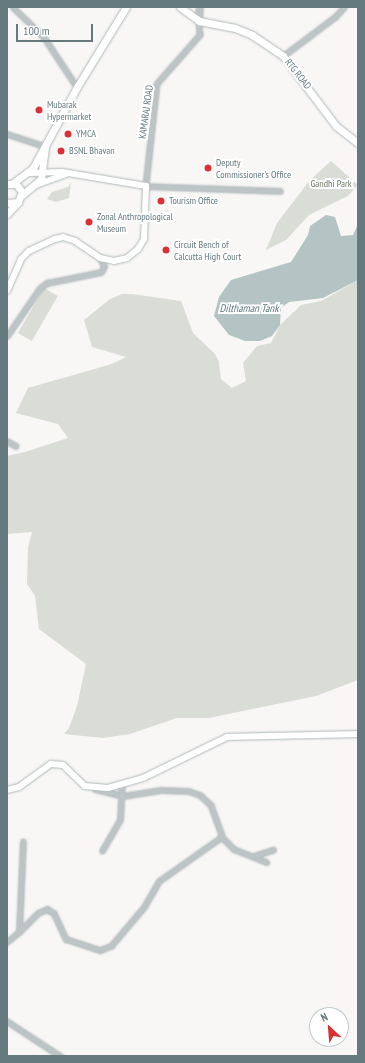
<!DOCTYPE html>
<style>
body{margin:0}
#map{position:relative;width:365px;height:1063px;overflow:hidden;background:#f8f7f5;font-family:"PT Sans Narrow",sans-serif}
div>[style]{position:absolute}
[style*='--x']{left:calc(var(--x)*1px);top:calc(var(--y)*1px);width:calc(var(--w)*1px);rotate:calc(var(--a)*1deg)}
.green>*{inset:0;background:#d9ddd5;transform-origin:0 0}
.water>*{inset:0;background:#b4c4c5}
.roads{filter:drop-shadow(0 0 1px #afb8ba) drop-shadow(0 0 1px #afb8ba)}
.minor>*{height:4.5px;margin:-2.25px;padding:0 2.25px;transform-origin:2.25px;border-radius:2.25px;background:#bdc4c5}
.tertiary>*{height:5.5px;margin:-2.75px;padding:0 2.75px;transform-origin:2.75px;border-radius:2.75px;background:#bdc4c5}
.secondary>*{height:6px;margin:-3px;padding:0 3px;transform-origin:3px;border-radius:3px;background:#fff}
.primary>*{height:7px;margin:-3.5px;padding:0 3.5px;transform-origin:3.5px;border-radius:3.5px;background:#fff}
.dots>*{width:11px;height:11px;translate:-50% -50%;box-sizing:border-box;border:2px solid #fff;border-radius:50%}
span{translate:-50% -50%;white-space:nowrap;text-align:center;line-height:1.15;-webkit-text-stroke:4px #fff;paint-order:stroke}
.street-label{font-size:10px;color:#647a7f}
.poi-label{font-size:10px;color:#647a7f}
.left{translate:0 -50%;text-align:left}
.park-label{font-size:10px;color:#6b7763}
.water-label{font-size:11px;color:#5f7879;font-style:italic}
.frame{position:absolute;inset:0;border:8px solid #647a7f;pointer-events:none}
.north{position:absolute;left:309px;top:1007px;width:40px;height:40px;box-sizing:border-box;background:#fff;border:1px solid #c1cacc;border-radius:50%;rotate:334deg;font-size:11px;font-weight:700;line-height:16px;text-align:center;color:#647a7f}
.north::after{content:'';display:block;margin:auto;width:14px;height:18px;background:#dc3134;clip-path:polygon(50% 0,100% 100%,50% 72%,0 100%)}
.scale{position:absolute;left:16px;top:24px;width:77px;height:18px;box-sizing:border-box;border:2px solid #647a7f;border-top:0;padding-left:5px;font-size:12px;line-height:14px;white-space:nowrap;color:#647a7f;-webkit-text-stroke:3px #fff;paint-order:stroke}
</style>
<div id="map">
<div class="green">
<div style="clip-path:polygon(331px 161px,358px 185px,348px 196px,309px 215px,286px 240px,266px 250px,277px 223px,310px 180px)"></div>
<div style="clip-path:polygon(71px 182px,69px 198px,56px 202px,47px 199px,52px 192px,68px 187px)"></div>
<div style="clip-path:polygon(358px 280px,358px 680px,316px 696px,209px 718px,177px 718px,130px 734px,103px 738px,64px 734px,69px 728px,77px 706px,86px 664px,39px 629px,35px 596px,27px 584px,28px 548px,32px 532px,7px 534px,7px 456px,25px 452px,68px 438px,58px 424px,16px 413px,28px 388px,112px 364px,126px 357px,92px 347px,84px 320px,110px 299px,122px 294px,132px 294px,181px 301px,193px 333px,215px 354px,219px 362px,221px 379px,232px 388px,246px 381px,243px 363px,257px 346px,271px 343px,280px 325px,301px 305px,321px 301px)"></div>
<div style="left:44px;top:288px;width:16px;height:52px;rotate:30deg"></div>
</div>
<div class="water">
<div style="clip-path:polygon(326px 215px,335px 217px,341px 236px,353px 235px,358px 224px,358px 280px,323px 298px,289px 302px,281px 308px,280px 325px,272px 336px,260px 341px,245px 341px,229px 335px,214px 316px,219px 297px,231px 280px,291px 262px,308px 235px,310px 226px)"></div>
</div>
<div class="roads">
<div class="minor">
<div style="--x:13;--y:7;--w:43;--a:44.1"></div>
<div style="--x:44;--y:37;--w:60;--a:56.6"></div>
<div style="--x:199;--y:21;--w:14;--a:86"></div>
<div style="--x:200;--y:35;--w:65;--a:131.3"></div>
<div style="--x:157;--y:84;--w:103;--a:96.2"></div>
<div style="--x:146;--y:186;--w:134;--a:2.1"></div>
<div style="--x:283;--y:56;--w:66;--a:-37"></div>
<div style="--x:336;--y:16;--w:12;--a:-48"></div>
<div style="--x:7;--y:134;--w:39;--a:18"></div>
<div style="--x:7;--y:336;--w:58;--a:-55.5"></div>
<div style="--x:40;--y:288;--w:9;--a:-36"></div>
<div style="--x:47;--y:283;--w:55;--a:-11.5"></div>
<div style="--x:101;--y:272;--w:6;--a:-59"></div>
<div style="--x:104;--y:267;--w:10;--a:-114"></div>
<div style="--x:7;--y:441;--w:10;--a:29"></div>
<div style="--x:95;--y:789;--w:29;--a:14"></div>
<div style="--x:123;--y:796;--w:39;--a:-9"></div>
<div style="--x:162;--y:790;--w:27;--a:2"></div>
<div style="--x:189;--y:791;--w:12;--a:20"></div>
<div style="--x:200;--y:795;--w:15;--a:42"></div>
<div style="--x:211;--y:805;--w:35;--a:70"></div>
<div style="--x:223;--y:838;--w:16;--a:45"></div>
<div style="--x:234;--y:849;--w:35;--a:22"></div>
<div style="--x:102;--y:851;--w:36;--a:-60"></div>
<div style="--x:120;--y:820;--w:34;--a:-87"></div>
<div style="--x:254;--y:856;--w:20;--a:-18"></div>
<div style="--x:19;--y:932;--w:27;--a:-45"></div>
<div style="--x:38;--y:913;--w:10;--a:-24"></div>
<div style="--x:47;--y:909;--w:8;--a:30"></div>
<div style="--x:54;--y:913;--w:29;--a:65"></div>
<div style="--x:66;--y:939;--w:36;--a:18"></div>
<div style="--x:100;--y:950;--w:12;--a:-20"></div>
<div style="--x:111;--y:946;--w:51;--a:-49.8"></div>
<div style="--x:144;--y:907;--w:30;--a:-60"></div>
<div style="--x:159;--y:881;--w:75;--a:-35.2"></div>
<div style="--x:220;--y:838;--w:3;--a:0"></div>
<div style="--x:7;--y:942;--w:16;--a:-40"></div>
<div style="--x:19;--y:932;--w:90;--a:-87.5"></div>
<div style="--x:7;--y:1021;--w:64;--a:33.4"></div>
</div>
<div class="tertiary">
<div style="--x:199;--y:21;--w:14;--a:-86"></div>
</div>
<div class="secondary">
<div style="--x:36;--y:185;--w:32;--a:-20"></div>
<div style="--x:7;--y:291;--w:35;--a:-66"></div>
<div style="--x:21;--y:259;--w:11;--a:-45"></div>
<div style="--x:29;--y:251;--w:29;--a:-25"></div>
<div style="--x:55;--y:239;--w:8;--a:-14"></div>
<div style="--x:63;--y:237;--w:13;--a:18"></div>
<div style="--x:75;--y:241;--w:30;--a:34"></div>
<div style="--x:100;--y:258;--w:14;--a:12"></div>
<div style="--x:114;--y:261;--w:13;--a:-13"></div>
<div style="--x:127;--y:258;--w:14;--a:-39"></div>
<div style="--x:138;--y:249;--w:12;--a:-59"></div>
<div style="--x:144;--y:239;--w:53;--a:-87.8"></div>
<div style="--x:146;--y:186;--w:85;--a:-170.5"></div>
<div style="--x:62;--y:172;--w:32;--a:178"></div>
<div style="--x:7;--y:790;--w:12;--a:-14"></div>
<div style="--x:19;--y:787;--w:39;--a:-36"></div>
<div style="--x:51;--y:764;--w:12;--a:5"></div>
<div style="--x:63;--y:765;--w:30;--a:44"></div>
<div style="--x:85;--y:786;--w:23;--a:5"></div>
<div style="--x:108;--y:788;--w:36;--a:-16"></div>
<div style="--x:143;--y:778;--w:93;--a:-26"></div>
<div style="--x:227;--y:737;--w:131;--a:-1.3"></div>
</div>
<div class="primary">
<div style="--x:180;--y:7;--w:24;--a:36"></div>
<div style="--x:199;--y:21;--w:37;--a:11"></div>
<div style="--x:235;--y:28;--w:18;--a:22"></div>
<div style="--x:252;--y:35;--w:37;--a:34"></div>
<div style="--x:283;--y:56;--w:88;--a:52.9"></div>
<div style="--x:336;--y:126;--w:28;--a:38"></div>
<div style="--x:13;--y:183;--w:25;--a:-37"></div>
<div style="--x:33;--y:168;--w:92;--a:-61.5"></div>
<div style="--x:77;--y:87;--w:94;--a:-58.5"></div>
<div style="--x:7;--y:184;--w:9;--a:0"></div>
<div style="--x:16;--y:184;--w:10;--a:53"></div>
<div style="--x:22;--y:192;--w:11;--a:112"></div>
<div style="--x:18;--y:202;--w:11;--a:175"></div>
<div style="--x:22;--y:195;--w:25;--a:-40"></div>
<div style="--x:41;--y:179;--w:31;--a:-83"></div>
<div style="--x:7;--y:214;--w:16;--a:-47"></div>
</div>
</div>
<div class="dots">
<div style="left:39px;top:110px;background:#dc3134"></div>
<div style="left:68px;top:134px;background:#dc3134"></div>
<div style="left:61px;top:151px;background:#dc3134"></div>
<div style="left:208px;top:168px;background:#dc3134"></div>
<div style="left:161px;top:201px;background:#dc3134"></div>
<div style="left:89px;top:222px;background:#dc3134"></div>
<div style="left:166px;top:250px;background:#dc3134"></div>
</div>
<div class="street-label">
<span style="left:298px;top:74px;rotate:51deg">RTG ROAD</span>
<span style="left:146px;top:112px;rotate:-82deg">KAMARAJ ROAD</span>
</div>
<div class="poi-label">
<span class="left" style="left:47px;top:110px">Mubarak<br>Hypermarket</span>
<span class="left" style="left:76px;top:134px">YMCA</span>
<span class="left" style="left:69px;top:151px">BSNL Bhavan</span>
<span class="left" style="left:216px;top:168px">Deputy<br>Commissioner's Office</span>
<span class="left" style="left:169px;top:201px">Tourism Office</span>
<span class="left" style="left:97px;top:222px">Zonal Anthropological<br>Museum</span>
<span class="left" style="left:174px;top:250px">Circuit Bench of<br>Calcutta High Court</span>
</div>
<div class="park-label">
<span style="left:331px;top:184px">Gandhi Park</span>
</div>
<div class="water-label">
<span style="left:249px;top:308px">Dilthaman Tank</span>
</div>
<div class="frame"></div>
<div class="north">N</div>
<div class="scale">100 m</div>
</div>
